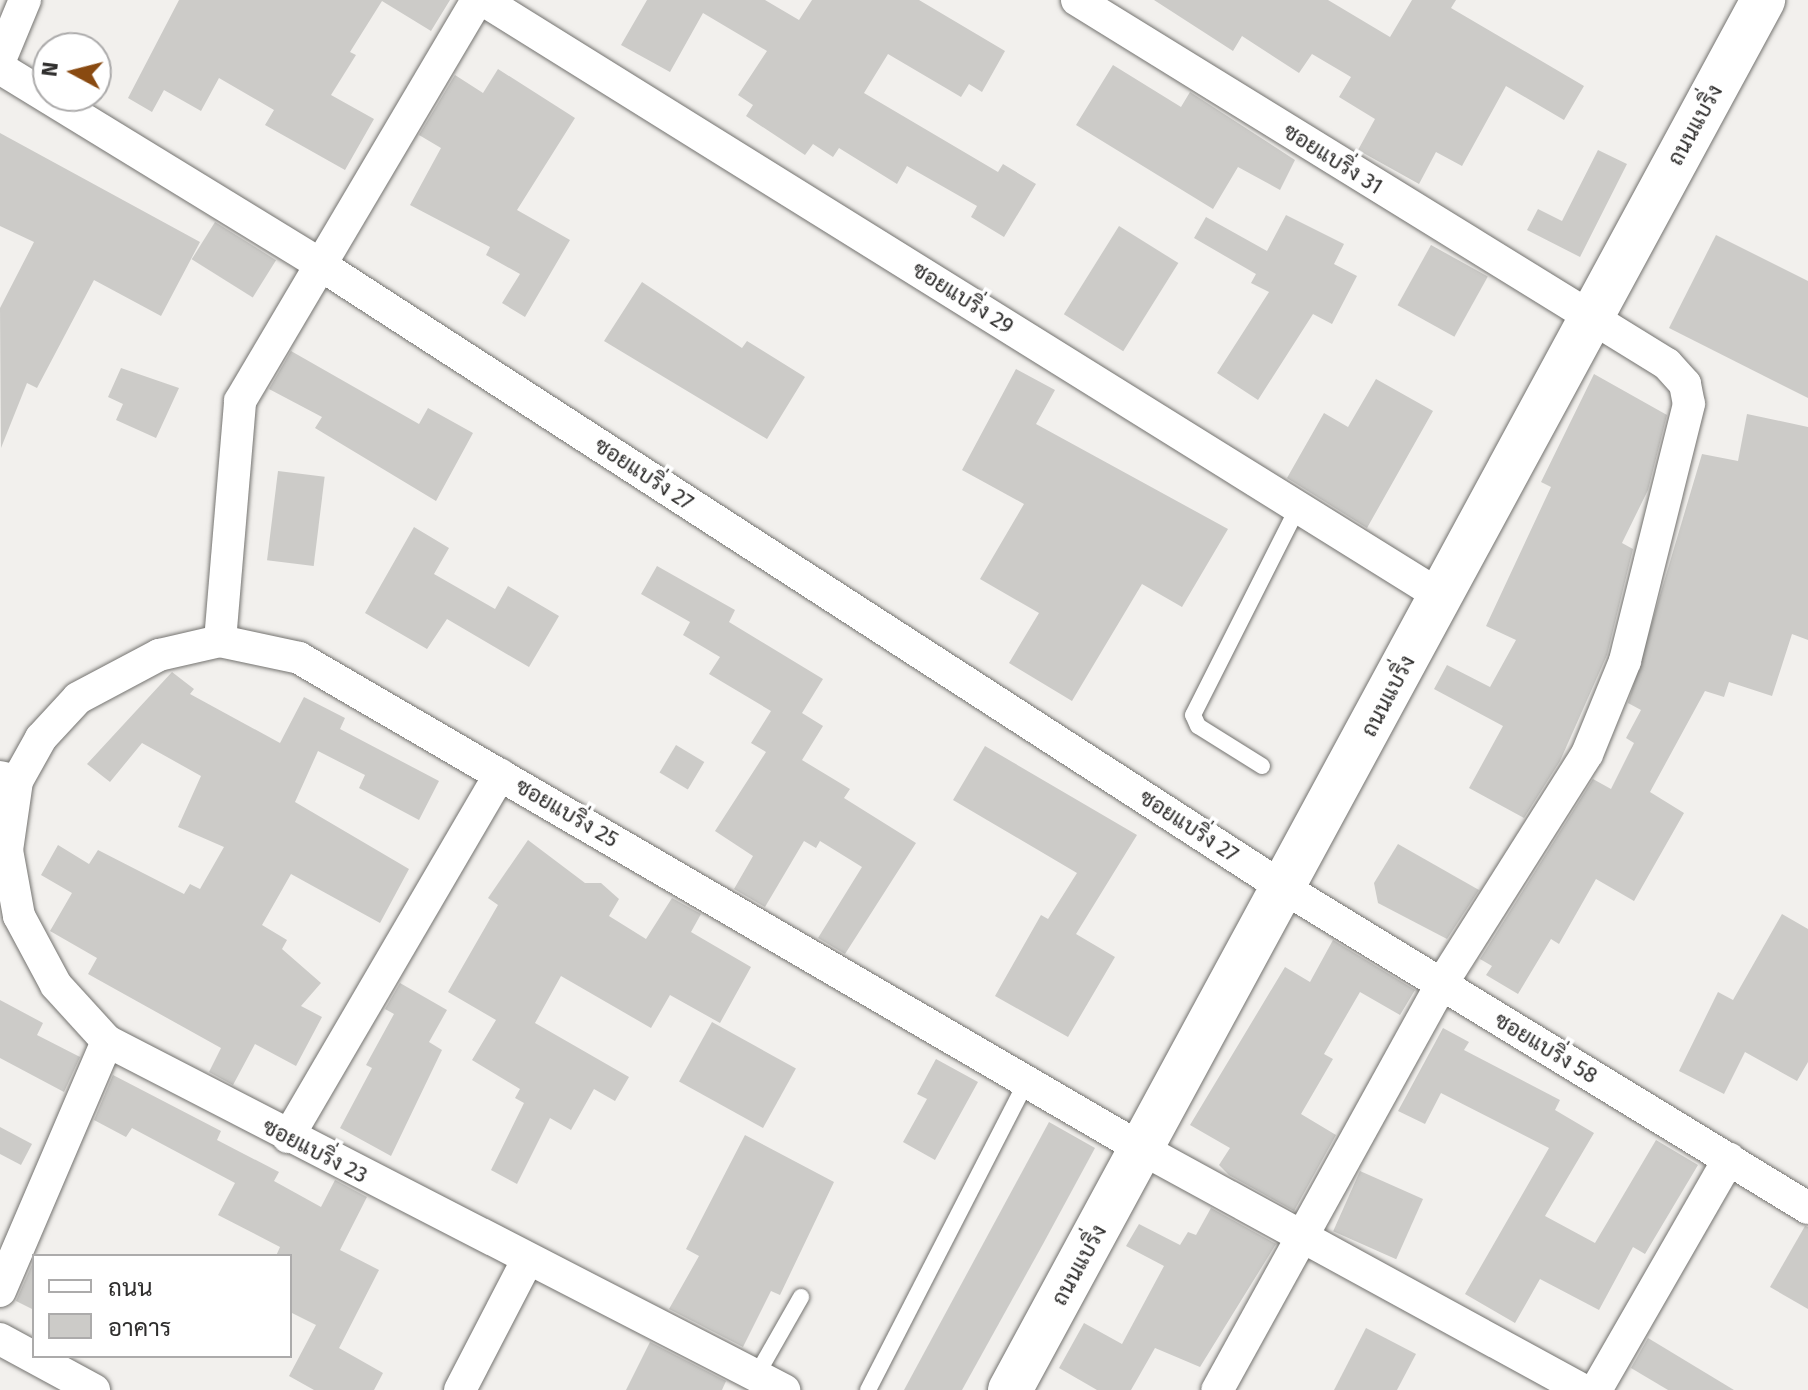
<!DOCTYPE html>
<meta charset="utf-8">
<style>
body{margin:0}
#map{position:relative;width:1808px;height:1390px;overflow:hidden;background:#f2f0ed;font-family:"Fira Sans",Sarabun,sans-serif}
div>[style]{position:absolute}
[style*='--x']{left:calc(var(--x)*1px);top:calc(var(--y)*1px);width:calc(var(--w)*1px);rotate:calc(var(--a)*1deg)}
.building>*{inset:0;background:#cccbc8;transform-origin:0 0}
.roads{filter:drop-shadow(0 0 2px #747370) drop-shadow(0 0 2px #747370)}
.service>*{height:16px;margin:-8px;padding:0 8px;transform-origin:8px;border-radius:8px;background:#fff}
.minor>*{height:32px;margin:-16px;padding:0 16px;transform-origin:16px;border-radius:16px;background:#fff}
.secondary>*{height:44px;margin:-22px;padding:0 22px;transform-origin:22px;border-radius:22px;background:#fff}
span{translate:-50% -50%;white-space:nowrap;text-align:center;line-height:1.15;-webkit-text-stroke:7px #fff;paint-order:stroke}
.street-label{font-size:22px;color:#2f2e2d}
.legend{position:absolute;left:32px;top:1254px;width:260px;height:104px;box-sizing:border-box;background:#fff;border:2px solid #acabab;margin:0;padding:10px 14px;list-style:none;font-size:24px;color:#2f2e2d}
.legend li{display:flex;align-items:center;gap:16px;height:40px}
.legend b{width:40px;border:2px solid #acabab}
.north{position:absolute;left:32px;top:32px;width:80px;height:80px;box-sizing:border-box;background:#fff;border:2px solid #acabab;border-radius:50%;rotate:277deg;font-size:22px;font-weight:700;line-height:32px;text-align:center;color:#2f2e2d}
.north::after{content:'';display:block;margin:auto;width:28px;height:36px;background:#894a11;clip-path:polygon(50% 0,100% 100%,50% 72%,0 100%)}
</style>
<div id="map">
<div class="building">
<div style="clip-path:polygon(179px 0,450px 0,431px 31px,382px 1px,350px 52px,356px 55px,331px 95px,374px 119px,345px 170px,265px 125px,274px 110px,219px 78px,201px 111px,164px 90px,152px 112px,128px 98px)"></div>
<div style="clip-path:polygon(647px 0,765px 0,799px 20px,812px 0,919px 0,1005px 51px,982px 92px,969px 84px,961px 97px,888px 54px,864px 93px,998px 172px,1003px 164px,1036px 184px,1004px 237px,971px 217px,977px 206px,907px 166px,897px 184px,839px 148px,833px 157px,813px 144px,805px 155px,746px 116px,753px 105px,738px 95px,767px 51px,703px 13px,670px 72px,621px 45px)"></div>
<div style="clip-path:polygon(1154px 0,1328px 0,1390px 37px,1412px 0,1456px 0,1451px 8px,1584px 86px,1564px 120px,1506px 86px,1462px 166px,1436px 152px,1419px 184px,1358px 150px,1375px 119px,1339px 97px,1351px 77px,1312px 54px,1299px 73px,1242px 36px,1233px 51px)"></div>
<div style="clip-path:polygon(1113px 65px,1181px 107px,1190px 92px,1295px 160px,1280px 190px,1238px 167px,1213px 209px,1076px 125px)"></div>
<div style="clip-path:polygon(498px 69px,575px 118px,517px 210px,570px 240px,525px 317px,502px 303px,520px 274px,486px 255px,490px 247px,410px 205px,441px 148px,419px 135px,455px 75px,483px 93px)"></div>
<div style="clip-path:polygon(0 133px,200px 242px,161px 316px,94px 280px,37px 388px,27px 383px,1px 448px,0 308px,34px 242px,0 226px)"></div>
<div style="clip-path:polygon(1598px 150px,1627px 164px,1580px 257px,1527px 230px,1538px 209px,1562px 221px)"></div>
<div style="clip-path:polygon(1286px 215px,1344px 244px,1334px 264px,1357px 276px,1332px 324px,1313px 314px,1258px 400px,1217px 373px,1269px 292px,1251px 283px,1256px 274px,1194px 238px,1206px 217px,1267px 251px)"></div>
<div style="left:215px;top:222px;width:72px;height:44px;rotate:32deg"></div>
<div style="left:1119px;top:226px;width:70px;height:104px;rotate:32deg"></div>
<div style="clip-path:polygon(1716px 235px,1808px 281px,1808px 398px,1669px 328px)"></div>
<div style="left:1431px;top:245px;width:65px;height:69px;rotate:29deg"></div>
<div style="clip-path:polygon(642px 282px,742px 348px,747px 341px,805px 377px,767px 439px,604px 341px)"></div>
<div style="clip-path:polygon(291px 351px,419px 424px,428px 408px,473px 433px,436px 501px,315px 428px,322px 417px,269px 389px)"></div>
<div style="clip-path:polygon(121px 368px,179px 388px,156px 438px,116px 420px,123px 404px,108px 397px)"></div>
<div style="clip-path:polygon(1016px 369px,1055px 390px,1036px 424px,1228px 529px,1182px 607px,1142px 584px,1072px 701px,1009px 663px,1039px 613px,980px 579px,1024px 504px,962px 470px)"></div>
<div style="clip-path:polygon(1594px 374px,1667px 415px,1648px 490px,1622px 543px,1633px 549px,1607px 655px,1560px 761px,1524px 818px,1469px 788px,1503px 726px,1434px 689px,1447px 665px,1490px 687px,1516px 640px,1486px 626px,1551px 487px,1541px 482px)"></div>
<div style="clip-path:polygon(1376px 379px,1433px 411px,1367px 528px,1287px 478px,1324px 413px,1348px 427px)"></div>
<div style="clip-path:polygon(1747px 414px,1808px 427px,1808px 640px,1792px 634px,1772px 696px,1729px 682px,1724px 697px,1705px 691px,1650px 792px,1684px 813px,1634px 901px,1596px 879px,1559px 944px,1551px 939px,1518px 994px,1486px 975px,1492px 966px,1480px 959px,1593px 779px,1611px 789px,1634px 743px,1626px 738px,1641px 710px,1628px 703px,1702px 454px,1738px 461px)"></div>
<div style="left:278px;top:471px;width:47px;height:90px;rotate:7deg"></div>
<div style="clip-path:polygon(414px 527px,449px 548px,434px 574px,495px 609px,508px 586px,559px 616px,529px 667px,447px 619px,427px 649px,365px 613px)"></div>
<div style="clip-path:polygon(657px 566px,735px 610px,729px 622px,823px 679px,802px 713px,823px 726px,802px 760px,850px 789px,844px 798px,916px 843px,845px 954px,818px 938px,862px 867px,820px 841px,816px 848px,804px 841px,765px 907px,734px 889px,753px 856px,715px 831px,766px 752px,751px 743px,771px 711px,709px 674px,720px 657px,683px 635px,690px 622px,641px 594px)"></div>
<div style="clip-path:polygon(172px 672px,194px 689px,190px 694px,280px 743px,304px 697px,345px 718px,340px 729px,439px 781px,419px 820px,359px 788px,365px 775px,318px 751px,295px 802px,409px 869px,380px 923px,291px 874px,262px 925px,287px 940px,282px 949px,321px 983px,301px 1006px,322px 1017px,296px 1066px,255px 1044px,233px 1085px,209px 1072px,221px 1048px,88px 974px,97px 958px,50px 931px,72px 893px,41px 875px,58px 845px,89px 864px,98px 850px,184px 894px,190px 884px,200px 889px,224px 847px,178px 827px,201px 776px,142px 743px,110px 782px,87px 764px)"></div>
<div style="left:676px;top:745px;width:33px;height:32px;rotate:31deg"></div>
<div style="clip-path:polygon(985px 746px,1137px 835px,1076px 934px,1115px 957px,1068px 1037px,995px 996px,1041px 915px,1048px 919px,1077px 873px,953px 800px)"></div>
<div style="clip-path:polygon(528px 840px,585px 883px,601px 883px,619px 899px,609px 916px,646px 939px,672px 898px,701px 914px,691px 932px,751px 967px,720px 1023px,670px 995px,651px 1028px,561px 976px,535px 1023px,629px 1077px,615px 1101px,594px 1089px,571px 1130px,550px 1118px,517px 1184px,491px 1170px,524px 1103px,515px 1098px,520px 1089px,472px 1060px,496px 1020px,448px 992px,498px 905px,488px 898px)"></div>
<div style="clip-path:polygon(1398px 844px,1479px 890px,1447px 939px,1378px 903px,1374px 883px)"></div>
<div style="clip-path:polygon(1782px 914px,1808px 929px,1808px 1062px,1797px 1081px,1745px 1052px,1724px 1094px,1679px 1071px,1718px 992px,1733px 1000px)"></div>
<div style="clip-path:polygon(1333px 940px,1415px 990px,1400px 1015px,1360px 992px,1324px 1054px,1333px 1059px,1301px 1114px,1336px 1135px,1294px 1211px,1229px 1175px,1219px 1165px,1230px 1148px,1190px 1125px,1285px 967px,1310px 982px)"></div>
<div style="clip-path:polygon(400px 983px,447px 1010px,429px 1042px,442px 1050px,391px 1156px,340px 1128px,372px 1068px,366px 1065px,394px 1014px,385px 1009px)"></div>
<div style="clip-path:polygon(0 1000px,43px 1023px,37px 1035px,80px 1057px,64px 1092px,0 1058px)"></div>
<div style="left:712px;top:1022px;width:96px;height:68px;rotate:29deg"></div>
<div style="clip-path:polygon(1443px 1028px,1469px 1042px,1464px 1050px,1560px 1100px,1555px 1110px,1594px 1133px,1545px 1216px,1595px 1243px,1656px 1140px,1698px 1165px,1645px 1254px,1633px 1247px,1599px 1310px,1540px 1279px,1515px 1323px,1465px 1294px,1549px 1148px,1441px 1093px,1425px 1124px,1398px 1111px)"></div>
<div style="clip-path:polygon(936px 1059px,978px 1082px,935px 1160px,903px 1142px,927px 1099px,917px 1094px)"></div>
<div style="clip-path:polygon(113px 1075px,221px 1131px,217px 1140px,279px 1172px,274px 1181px,321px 1207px,335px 1180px,367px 1197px,340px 1250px,379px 1270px,339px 1348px,383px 1373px,374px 1390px,314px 1390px,289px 1376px,316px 1325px,290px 1312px,290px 1256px,276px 1256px,280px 1247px,218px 1215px,235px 1183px,132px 1128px,126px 1137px,94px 1120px)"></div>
<div style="clip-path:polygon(1049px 1122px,1095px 1148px,1043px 1244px,962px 1390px,904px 1390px)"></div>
<div style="clip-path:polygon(0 1127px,32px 1144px,21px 1165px,0 1154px)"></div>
<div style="clip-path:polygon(745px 1135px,834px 1182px,780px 1295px,771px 1291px,743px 1347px,669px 1309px,699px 1256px,686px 1249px)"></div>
<div style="left:1360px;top:1171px;width:69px;height:66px;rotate:24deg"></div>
<div style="clip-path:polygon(1211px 1208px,1276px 1244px,1200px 1367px,1155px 1348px,1131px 1390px,1097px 1390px,1059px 1368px,1084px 1323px,1122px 1344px,1164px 1266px,1126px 1246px,1139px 1224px,1180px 1245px,1188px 1232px,1196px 1235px)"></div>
<div style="clip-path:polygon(1805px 1226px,1808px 1227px,1808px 1309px,1770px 1287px)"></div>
<div style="clip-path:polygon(34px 1260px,34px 1310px,16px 1301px)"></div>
<div style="clip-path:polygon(1366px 1328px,1416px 1354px,1397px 1390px,1334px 1390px)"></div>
<div style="clip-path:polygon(1648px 1338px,1734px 1390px,1668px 1390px,1631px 1368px)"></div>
<div style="clip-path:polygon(650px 1342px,726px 1381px,722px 1390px,626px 1390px)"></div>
</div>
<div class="roads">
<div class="service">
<div style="--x:1262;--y:766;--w:75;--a:-148"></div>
<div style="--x:1198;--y:726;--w:12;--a:-114"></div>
<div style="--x:1193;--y:715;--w:233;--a:-63.2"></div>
<div style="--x:756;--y:1376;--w:91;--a:-60.3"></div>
<div style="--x:868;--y:1390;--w:346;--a:-62.8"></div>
</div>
<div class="minor">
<div style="--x:483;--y:0;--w:1130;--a:31.9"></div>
<div style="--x:1077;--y:0;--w:693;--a:31.67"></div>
<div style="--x:1667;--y:364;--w:27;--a:48"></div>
<div style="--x:1685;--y:384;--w:20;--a:79"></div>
<div style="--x:1689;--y:404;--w:265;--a:104"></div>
<div style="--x:1625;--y:661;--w:100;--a:112.2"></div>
<div style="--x:1587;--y:754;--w:273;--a:122.3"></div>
<div style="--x:1441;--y:985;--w:463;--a:118.9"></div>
<div style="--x:0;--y:60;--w:65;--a:-67.4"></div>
<div style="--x:0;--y:68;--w:371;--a:31.5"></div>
<div style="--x:316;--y:262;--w:1153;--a:32.89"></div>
<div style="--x:1284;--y:888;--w:614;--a:31.41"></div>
<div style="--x:220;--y:641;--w:241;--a:-85.2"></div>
<div style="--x:240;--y:401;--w:466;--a:-59.4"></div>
<div style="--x:0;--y:777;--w:17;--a:13"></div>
<div style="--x:17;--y:781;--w:49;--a:-60.8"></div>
<div style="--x:41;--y:738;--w:54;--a:-47.2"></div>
<div style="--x:78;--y:698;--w:92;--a:-28"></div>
<div style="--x:159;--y:655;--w:63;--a:-12.9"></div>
<div style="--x:220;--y:641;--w:81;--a:12.1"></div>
<div style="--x:299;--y:658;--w:976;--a:30.22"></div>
<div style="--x:1142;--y:1149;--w:503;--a:28.66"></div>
<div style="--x:17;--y:781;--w:70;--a:98.2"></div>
<div style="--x:7;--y:850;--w:67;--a:79.7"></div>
<div style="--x:19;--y:916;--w:78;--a:61.8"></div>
<div style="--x:56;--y:985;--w:76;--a:47.7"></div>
<div style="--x:107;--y:1041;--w:762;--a:27.27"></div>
<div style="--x:288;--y:1137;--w:420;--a:-59.7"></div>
<div style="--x:0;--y:1291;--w:272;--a:-66.8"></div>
<div style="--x:0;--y:1339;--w:107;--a:28.5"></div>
<div style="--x:460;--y:1390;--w:148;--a:-62.6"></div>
<div style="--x:1596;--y:1390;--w:267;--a:-60.1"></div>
</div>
<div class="secondary">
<div style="--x:1010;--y:1390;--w:1581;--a:-61.55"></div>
</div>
</div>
<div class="street-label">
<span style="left:1695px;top:125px;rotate:-61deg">ถนนแบริ่ง</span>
<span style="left:1333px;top:159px;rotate:32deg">ซอยแบริ่ง 31</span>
<span style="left:963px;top:298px;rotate:32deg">ซอยแบริ่ง 29</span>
<span style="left:644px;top:474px;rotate:33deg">ซอยแบริ่ง 27</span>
<span style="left:1388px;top:696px;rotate:-62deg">ถนนแบริ่ง</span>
<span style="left:567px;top:813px;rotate:30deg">ซอยแบริ่ง 25</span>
<span style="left:1189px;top:826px;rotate:33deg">ซอยแบริ่ง 27</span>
<span style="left:1546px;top:1048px;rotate:31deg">ซอยแบริ่ง 58</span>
<span style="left:315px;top:1151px;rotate:27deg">ซอยแบริ่ง 23</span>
<span style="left:1079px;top:1265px;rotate:-61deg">ถนนแบริ่ง</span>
</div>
<ul class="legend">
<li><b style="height:10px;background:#fff"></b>ถนน</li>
<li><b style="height:22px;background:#cccbc8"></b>อาคาร</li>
</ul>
<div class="north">N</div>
</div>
